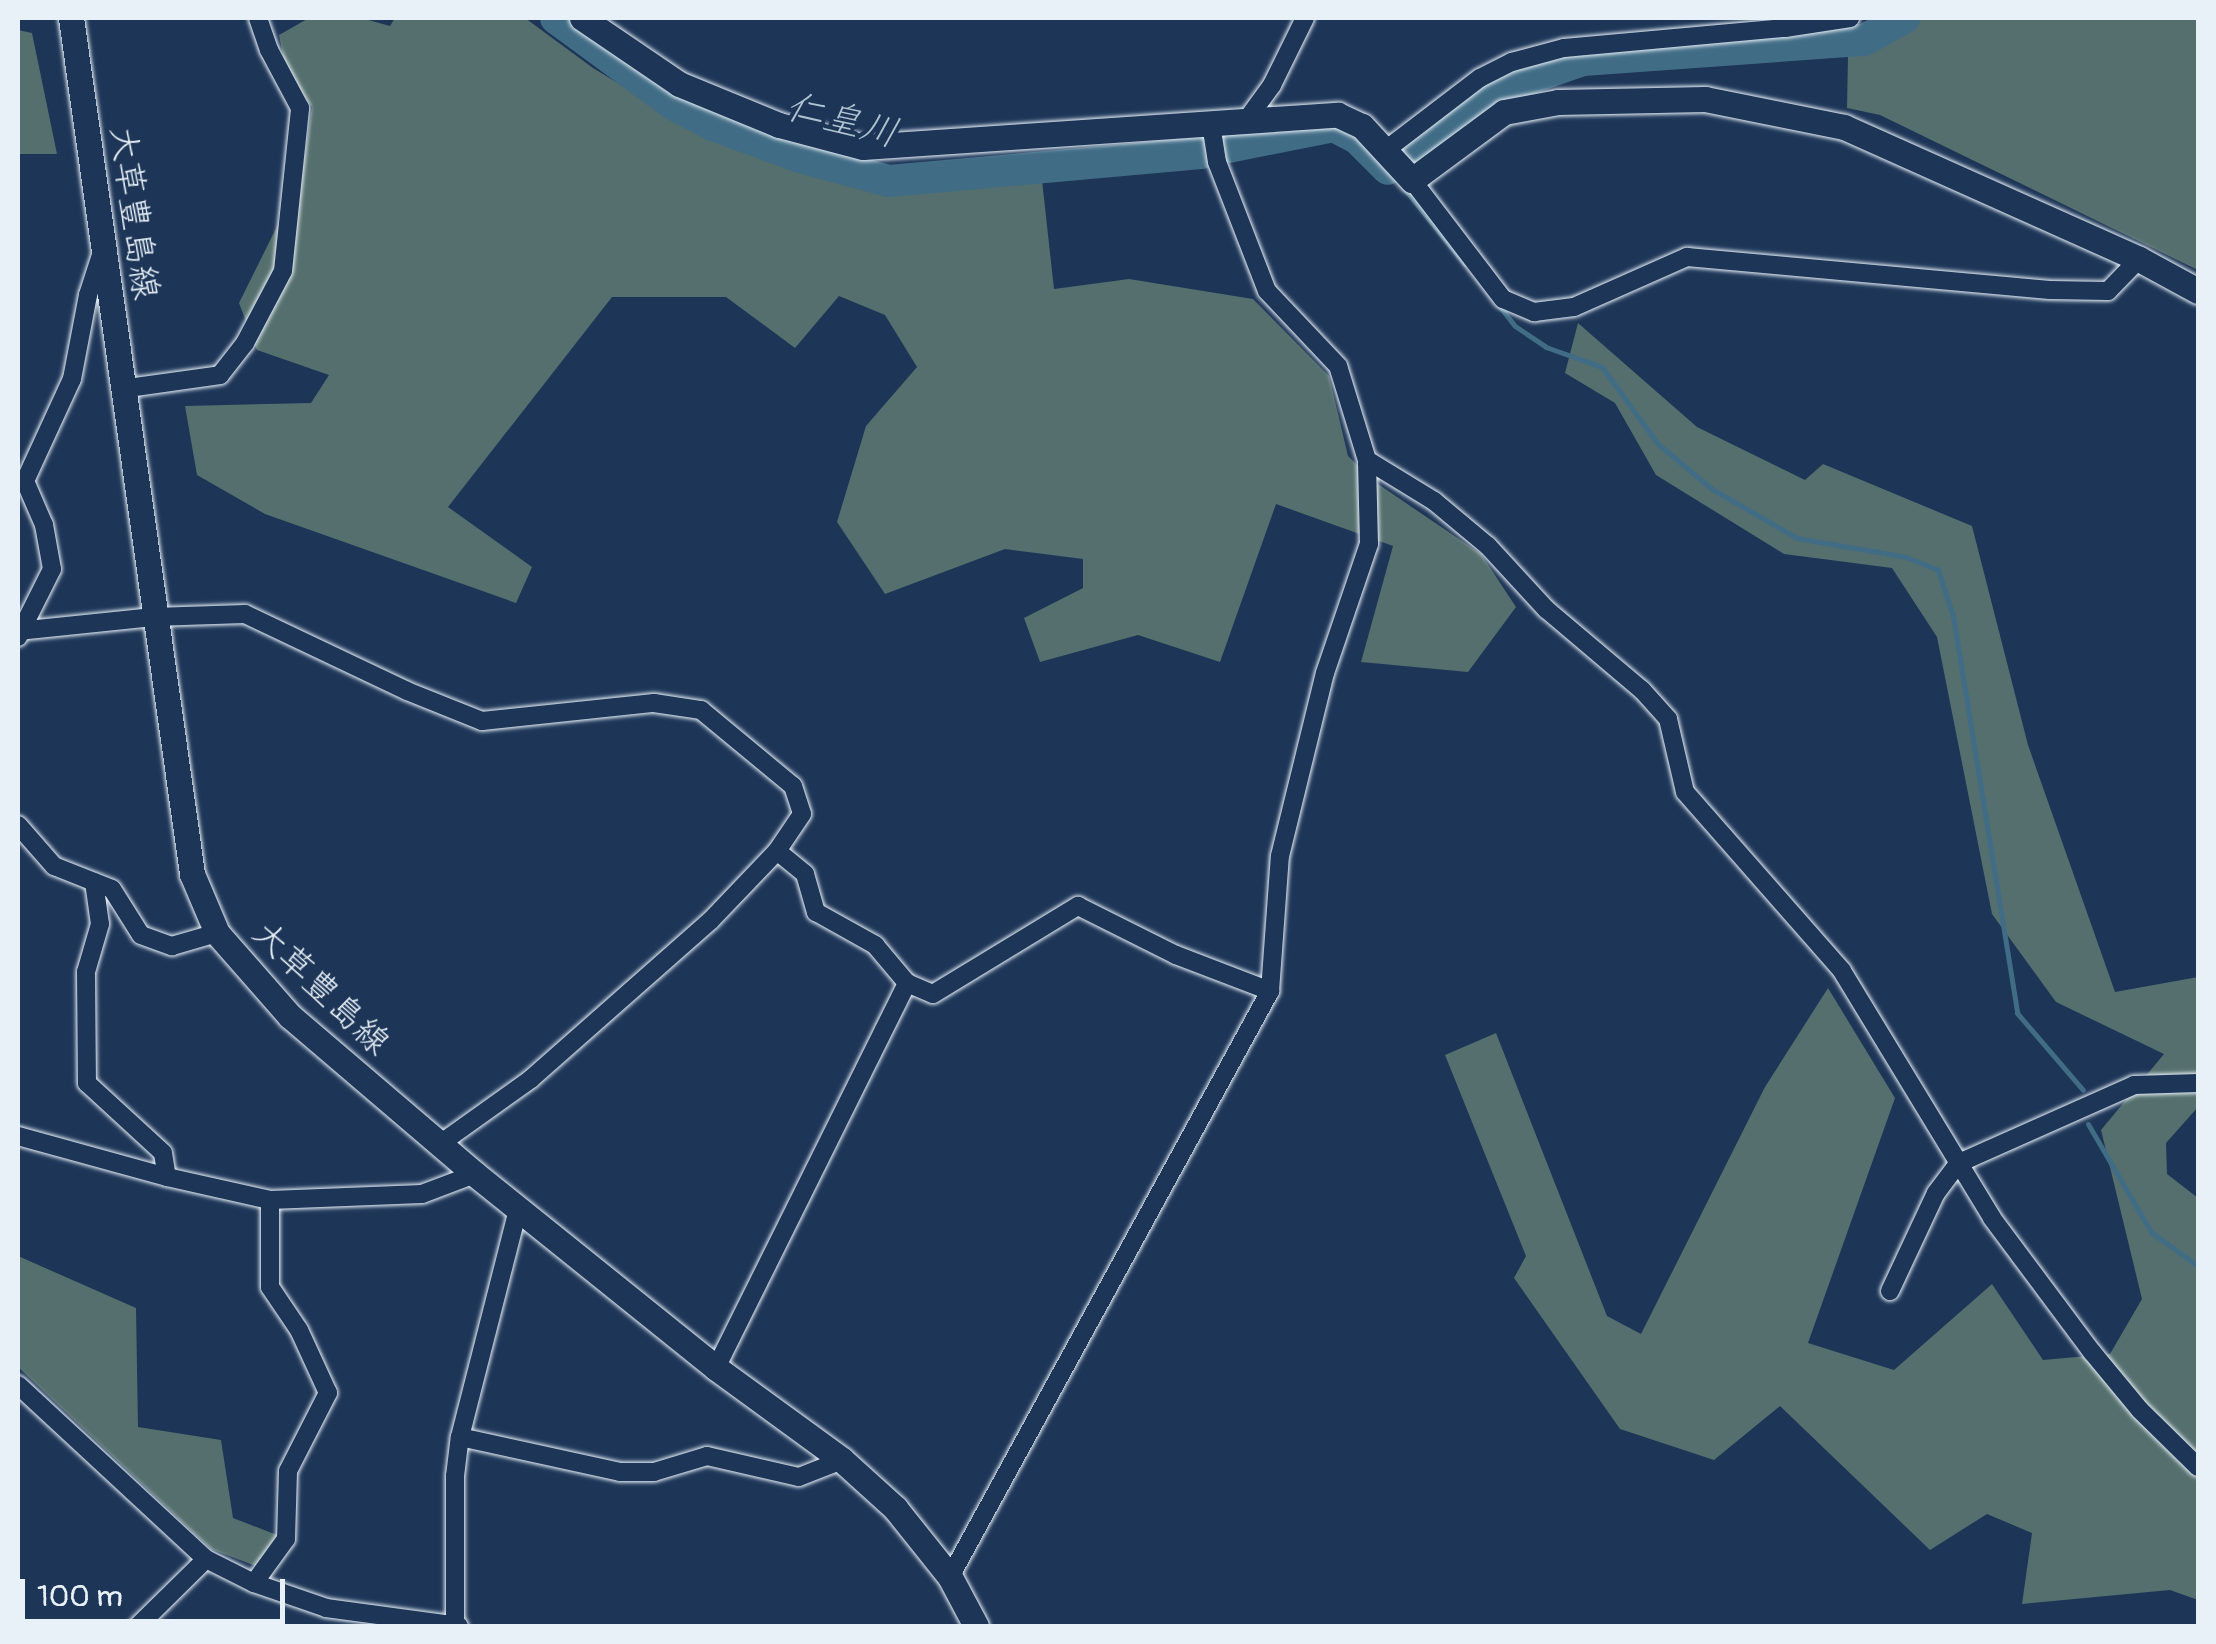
<!DOCTYPE html>
<meta charset="utf-8">
<style>
body{margin:0}
#map{position:relative;width:2216px;height:1644px;overflow:hidden;background:#1d3557;font-family:Pangolin,"Klee One",sans-serif}
div>[style]{position:absolute}
[style*='--x']{left:calc(var(--x)*1px);top:calc(var(--y)*1px);width:calc(var(--w)*1px);rotate:calc(var(--a)*1deg)}
.green>*{inset:0;background:#546f6d}
.stream>*{height:5px;margin:-2.5px;padding:0 2.5px;transform-origin:2.5px;border-radius:2.5px;background:#416c86}
.river>*{height:32px;margin:-16px;padding:0 16px;transform-origin:16px;border-radius:16px;background:#416c86}
.roads{filter:drop-shadow(0 0 2px #e8f1f8) drop-shadow(0 0 2px #e8f1f8)}
.street>*{height:18px;margin:-9px;padding:0 9px;transform-origin:9px;border-radius:9px;background:#1d3557}
.secondary>*{height:25px;margin:-12.5px;padding:0 12.5px;transform-origin:12.5px;border-radius:12.5px;background:#1d3557}
span{translate:-50% -50%;white-space:nowrap;text-align:center;line-height:1.15;-webkit-text-stroke:8px #1d3557;paint-order:stroke}
.street-label{font-size:35px;color:#e8f1f8}
.water-label{font-size:38px;color:#aec2d0;font-style:italic}
.frame{position:absolute;inset:0;border:20px solid #e8f1f8;pointer-events:none}
.scale{position:absolute;left:20px;top:1579px;width:265px;height:45px;box-sizing:border-box;border:5px solid #e8f1f8;border-top:0;padding-left:12px;font-size:30px;line-height:35px;white-space:nowrap;color:#e8f1f8;-webkit-text-stroke:8px #1d3557;paint-order:stroke}
</style>
<div id="map">
<div class="green">
<div style="clip-path:polygon(309px 18px,361px 18px,390px 26px,395px 18px,525px 18px,593px 68px,706px 136px,886px 190px,1042px 180px,1054px 289px,1129px 279px,1253px 299px,1329px 376px,1348px 456px,1375px 482px,1481px 554px,1516px 607px,1468px 672px,1361px 662px,1393px 546px,1276px 504px,1220px 662px,1138px 635px,1040px 662px,1024px 618px,1083px 588px,1083px 559px,1005px 549px,885px 594px,837px 522px,866px 426px,917px 367px,885px 315px,839px 296px,795px 348px,726px 297px,612px 297px,448px 507px,532px 567px,516px 603px,265px 514px,197px 475px,185px 406px,311px 403px,329px 375px,257px 350px,239px 303px,302px 176px,312px 107px,286px 69px,279px 35px)"></div>
<div style="clip-path:polygon(1917px 18px,2198px 18px,2198px 270px,1880px 115px,1847px 108px,1848px 55px)"></div>
<div style="clip-path:polygon(18px 30px,32px 33px,57px 154px,18px 154px)"></div>
<div style="clip-path:polygon(1578px 323px,1697px 427px,1805px 480px,1823px 464px,1972px 526px,2028px 745px,2115px 992px,2198px 977px,2198px 1107px,2166px 1143px,2167px 1174px,2198px 1198px,2198px 1600px,2170px 1590px,2022px 1604px,2032px 1533px,1987px 1514px,1930px 1550px,1780px 1406px,1714px 1460px,1620px 1429px,1514px 1278px,1526px 1256px,1445px 1055px,1496px 1033px,1607px 1316px,1641px 1334px,1765px 1087px,1828px 988px,1895px 1098px,1808px 1343px,1894px 1370px,1992px 1284px,2043px 1360px,2110px 1354px,2142px 1299px,2101px 1130px,2164px 1054px,2056px 1002px,1992px 914px,1937px 637px,1892px 568px,1784px 554px,1656px 475px,1615px 403px,1565px 373px)"></div>
<div style="clip-path:polygon(18px 1256px,136px 1308px,138px 1427px,221px 1440px,233px 1518px,277px 1535px,256px 1566px,211px 1549px,18px 1367px)"></div>
</div>
<div class="stream">
<div style="--x:1403;--y:187;--w:99;--a:51.2"></div>
<div style="--x:1497;--y:303;--w:29;--a:52"></div>
<div style="--x:1515;--y:326;--w:37;--a:34"></div>
<div style="--x:1546;--y:347;--w:59;--a:19.7"></div>
<div style="--x:1602;--y:367;--w:95;--a:54"></div>
<div style="--x:1658;--y:444;--w:70;--a:39.8"></div>
<div style="--x:1712;--y:489;--w:98;--a:30"></div>
<div style="--x:1797;--y:538;--w:111;--a:9.9"></div>
<div style="--x:1906;--y:557;--w:35;--a:22"></div>
<div style="--x:1938;--y:570;--w:48;--a:71.9"></div>
<div style="--x:1953;--y:616;--w:402;--a:80.8"></div>
<div style="--x:2017;--y:1013;--w:101;--a:49.4"></div>
<div style="--x:2088;--y:1124;--w:125;--a:59.7"></div>
<div style="--x:2151;--y:1232;--w:58;--a:35.9"></div>
</div>
<div class="river">
<div style="--x:556;--y:18;--w:145;--a:36.3"></div>
<div style="--x:673;--y:104;--w:45;--a:27.7"></div>
<div style="--x:713;--y:125;--w:93;--a:20.2"></div>
<div style="--x:800;--y:157;--w:92;--a:15.1"></div>
<div style="--x:889;--y:181;--w:313;--a:-5.1"></div>
<div style="--x:1228;--y:147;--w:108;--a:-11.2"></div>
<div style="--x:1334;--y:126;--w:27;--a:28"></div>
<div style="--x:1358;--y:139;--w:42;--a:45"></div>
<div style="--x:1411;--y:155;--w:113;--a:-36.4"></div>
<div style="--x:1502;--y:88;--w:86;--a:-19.1"></div>
<div style="--x:1583;--y:60;--w:282;--a:-4.1"></div>
<div style="--x:1864;--y:40;--w:46;--a:-28.8"></div>
</div>
<div class="roads">
<div class="street">
<div style="--x:1245;--y:122;--w:46;--a:-53.9"></div>
<div style="--x:1272;--y:85;--w:75;--a:-63.8"></div>
<div style="--x:1387;--y:149;--w:117;--a:-37.4"></div>
<div style="--x:1480;--y:78;--w:36;--a:-27"></div>
<div style="--x:1512;--y:62;--w:54;--a:-15.1"></div>
<div style="--x:1564;--y:48;--w:222;--a:-5.2"></div>
<div style="--x:1785;--y:28;--w:66;--a:-8.7"></div>
<div style="--x:1412;--y:180;--w:150;--a:52.6"></div>
<div style="--x:1503;--y:299;--w:34;--a:23"></div>
<div style="--x:1534;--y:312;--w:40;--a:-7.1"></div>
<div style="--x:1574;--y:307;--w:124;--a:-23.9"></div>
<div style="--x:1687;--y:257;--w:364;--a:5.2"></div>
<div style="--x:2050;--y:290;--w:58;--a:1"></div>
<div style="--x:2108;--y:291;--w:45;--a:-45.9"></div>
<div style="--x:121;--y:389;--w:100;--a:-8"></div>
<div style="--x:220;--y:375;--w:41;--a:-52"></div>
<div style="--x:245;--y:343;--w:81;--a:-62.2"></div>
<div style="--x:283;--y:271;--w:164;--a:-84"></div>
<div style="--x:300;--y:108;--w:66;--a:-118.1"></div>
<div style="--x:269;--y:50;--w:34;--a:-109"></div>
<div style="--x:1367;--y:460;--w:79;--a:31.5"></div>
<div style="--x:1434;--y:501;--w:70;--a:39.8"></div>
<div style="--x:1488;--y:546;--w:86;--a:47.4"></div>
<div style="--x:1546;--y:609;--w:126;--a:40.2"></div>
<div style="--x:1642;--y:690;--w:39;--a:48"></div>
<div style="--x:1668;--y:719;--w:75;--a:76.9"></div>
<div style="--x:1685;--y:792;--w:238;--a:48.7"></div>
<div style="--x:1842;--y:971;--w:289;--a:58.7"></div>
<div style="--x:1992;--y:1218;--w:167;--a:53.3"></div>
<div style="--x:2092;--y:1352;--w:75;--a:50.4"></div>
<div style="--x:2140;--y:1410;--w:81;--a:44.5"></div>
<div style="--x:18;--y:631;--w:136;--a:-5.9"></div>
<div style="--x:153;--y:617;--w:92;--a:-1.9"></div>
<div style="--x:245;--y:614;--w:179;--a:25.4"></div>
<div style="--x:407;--y:691;--w:81;--a:21.8"></div>
<div style="--x:482;--y:721;--w:173;--a:-6"></div>
<div style="--x:654;--y:703;--w:48;--a:8.5"></div>
<div style="--x:701;--y:710;--w:119;--a:39.6"></div>
<div style="--x:793;--y:786;--w:29;--a:72"></div>
<div style="--x:802;--y:814;--w:45;--a:124"></div>
<div style="--x:777;--y:851;--w:97;--a:133.7"></div>
<div style="--x:710;--y:921;--w:239;--a:138.6"></div>
<div style="--x:531;--y:1079;--w:112;--a:144.5"></div>
<div style="--x:18;--y:637;--w:76;--a:-63.4"></div>
<div style="--x:52;--y:569;--w:45;--a:-100.3"></div>
<div style="--x:44;--y:525;--w:48;--a:-113.4"></div>
<div style="--x:25;--y:481;--w:112;--a:-65.3"></div>
<div style="--x:72;--y:379;--w:86;--a:-79.2"></div>
<div style="--x:88;--y:295;--w:42;--a:-72"></div>
<div style="--x:18;--y:825;--w:55;--a:48.7"></div>
<div style="--x:54;--y:866;--w:62;--a:21.6"></div>
<div style="--x:112;--y:889;--w:54;--a:57.8"></div>
<div style="--x:141;--y:935;--w:33;--a:20"></div>
<div style="--x:172;--y:946;--w:47;--a:-16.1"></div>
<div style="--x:777;--y:851;--w:36;--a:39"></div>
<div style="--x:805;--y:874;--w:40;--a:74"></div>
<div style="--x:816;--y:912;--w:68;--a:29.2"></div>
<div style="--x:875;--y:945;--w:50;--a:49.9"></div>
<div style="--x:907;--y:983;--w:28;--a:23"></div>
<div style="--x:933;--y:994;--w:170;--a:-31.3"></div>
<div style="--x:1078;--y:906;--w:110;--a:26.6"></div>
<div style="--x:1176;--y:955;--w:101;--a:21"></div>
<div style="--x:94;--y:882;--w:42;--a:81.9"></div>
<div style="--x:100;--y:924;--w:50;--a:106.3"></div>
<div style="--x:86;--y:972;--w:111;--a:89.5"></div>
<div style="--x:87;--y:1083;--w:103;--a:42.6"></div>
<div style="--x:163;--y:1153;--w:24;--a:81"></div>
<div style="--x:18;--y:1136;--w:155;--a:15.4"></div>
<div style="--x:167;--y:1177;--w:106;--a:12.6"></div>
<div style="--x:270;--y:1200;--w:152;--a:-2.3"></div>
<div style="--x:422;--y:1194;--w:57;--a:-20.7"></div>
<div style="--x:1890;--y:1291;--w:108;--a:-64.9"></div>
<div style="--x:1936;--y:1193;--w:38;--a:-53"></div>
<div style="--x:1959;--y:1163;--w:192;--a:-24"></div>
<div style="--x:2134;--y:1085;--w:64;--a:-1.8"></div>
<div style="--x:716;--y:1368;--w:430;--a:-63.6"></div>
<div style="--x:18;--y:1385;--w:256;--a:42.8"></div>
<div style="--x:206;--y:1559;--w:54;--a:26.6"></div>
<div style="--x:254;--y:1583;--w:76;--a:19.1"></div>
<div style="--x:326;--y:1608;--w:134;--a:7.7"></div>
<div style="--x:460;--y:1437;--w:164;--a:12.3"></div>
<div style="--x:620;--y:1472;--w:34;--a:0"></div>
<div style="--x:654;--y:1472;--w:55;--a:-16.8"></div>
<div style="--x:707;--y:1456;--w:94;--a:12.9"></div>
<div style="--x:799;--y:1477;--w:46;--a:-21.6"></div>
<div style="--x:950;--y:1577;--w:668;--a:-61.36"></div>
<div style="--x:1270;--y:991;--w:135;--a:-85.8"></div>
<div style="--x:1280;--y:856;--w:188;--a:-76.2"></div>
<div style="--x:1325;--y:673;--w:136;--a:-71.2"></div>
<div style="--x:1369;--y:544;--w:84;--a:-91.4"></div>
<div style="--x:1367;--y:460;--w:98;--a:-107.1"></div>
<div style="--x:1338;--y:366;--w:103;--a:-133.4"></div>
<div style="--x:1267;--y:291;--w:138;--a:-111.2"></div>
<div style="--x:1217;--y:162;--w:36;--a:-99"></div>
<div style="--x:254;--y:1583;--w:54;--a:-54"></div>
<div style="--x:286;--y:1539;--w:68;--a:-88.3"></div>
<div style="--x:288;--y:1471;--w:88;--a:-62.9"></div>
<div style="--x:328;--y:1393;--w:69;--a:-114.7"></div>
<div style="--x:299;--y:1330;--w:52;--a:-124"></div>
<div style="--x:270;--y:1287;--w:87;--a:-90"></div>
<div style="--x:138;--y:1626;--w:95;--a:-44.6"></div>
<div style="--x:455;--y:1626;--w:150;--a:-90"></div>
<div style="--x:455;--y:1476;--w:39;--a:-83"></div>
<div style="--x:460;--y:1437;--w:234;--a:-75.7"></div>
</div>
<div class="secondary">
<div style="--x:71;--y:18;--w:865;--a:81.95"></div>
<div style="--x:192;--y:874;--w:64;--a:67"></div>
<div style="--x:217;--y:933;--w:111;--a:48.7"></div>
<div style="--x:290;--y:1016;--w:243;--a:40.5"></div>
<div style="--x:475;--y:1174;--w:309;--a:38.8"></div>
<div style="--x:716;--y:1368;--w:156;--a:36.1"></div>
<div style="--x:842;--y:1460;--w:72;--a:42.2"></div>
<div style="--x:895;--y:1508;--w:88;--a:51.4"></div>
<div style="--x:950;--y:1577;--w:55;--a:62"></div>
<div style="--x:582;--y:18;--w:117;--a:34.2"></div>
<div style="--x:679;--y:84;--w:108;--a:22.3"></div>
<div style="--x:779;--y:125;--w:87;--a:14.7"></div>
<div style="--x:863;--y:147;--w:476;--a:-3.9"></div>
<div style="--x:1338;--y:115;--w:26;--a:25"></div>
<div style="--x:1362;--y:126;--w:74;--a:47.2"></div>
<div style="--x:1412;--y:180;--w:114;--a:-36.5"></div>
<div style="--x:1504;--y:112;--w:55;--a:-10.5"></div>
<div style="--x:1558;--y:102;--w:147;--a:-1.2"></div>
<div style="--x:1705;--y:99;--w:142;--a:11.4"></div>
<div style="--x:1844;--y:127;--w:323;--a:24.1"></div>
<div style="--x:2139;--y:259;--w:67;--a:28.5"></div>
</div>
</div>
<div class="street-label">
<span style="left:134px;top:213px;rotate:82deg">大草豊島線</span>
<span style="left:321px;top:988px;rotate:44deg">大草豊島線</span>
</div>
<div class="water-label">
<span style="left:842px;top:121px;rotate:15deg">仁皇川</span>
</div>
<div class="frame"></div>
<div class="scale">100 m</div>
</div>
